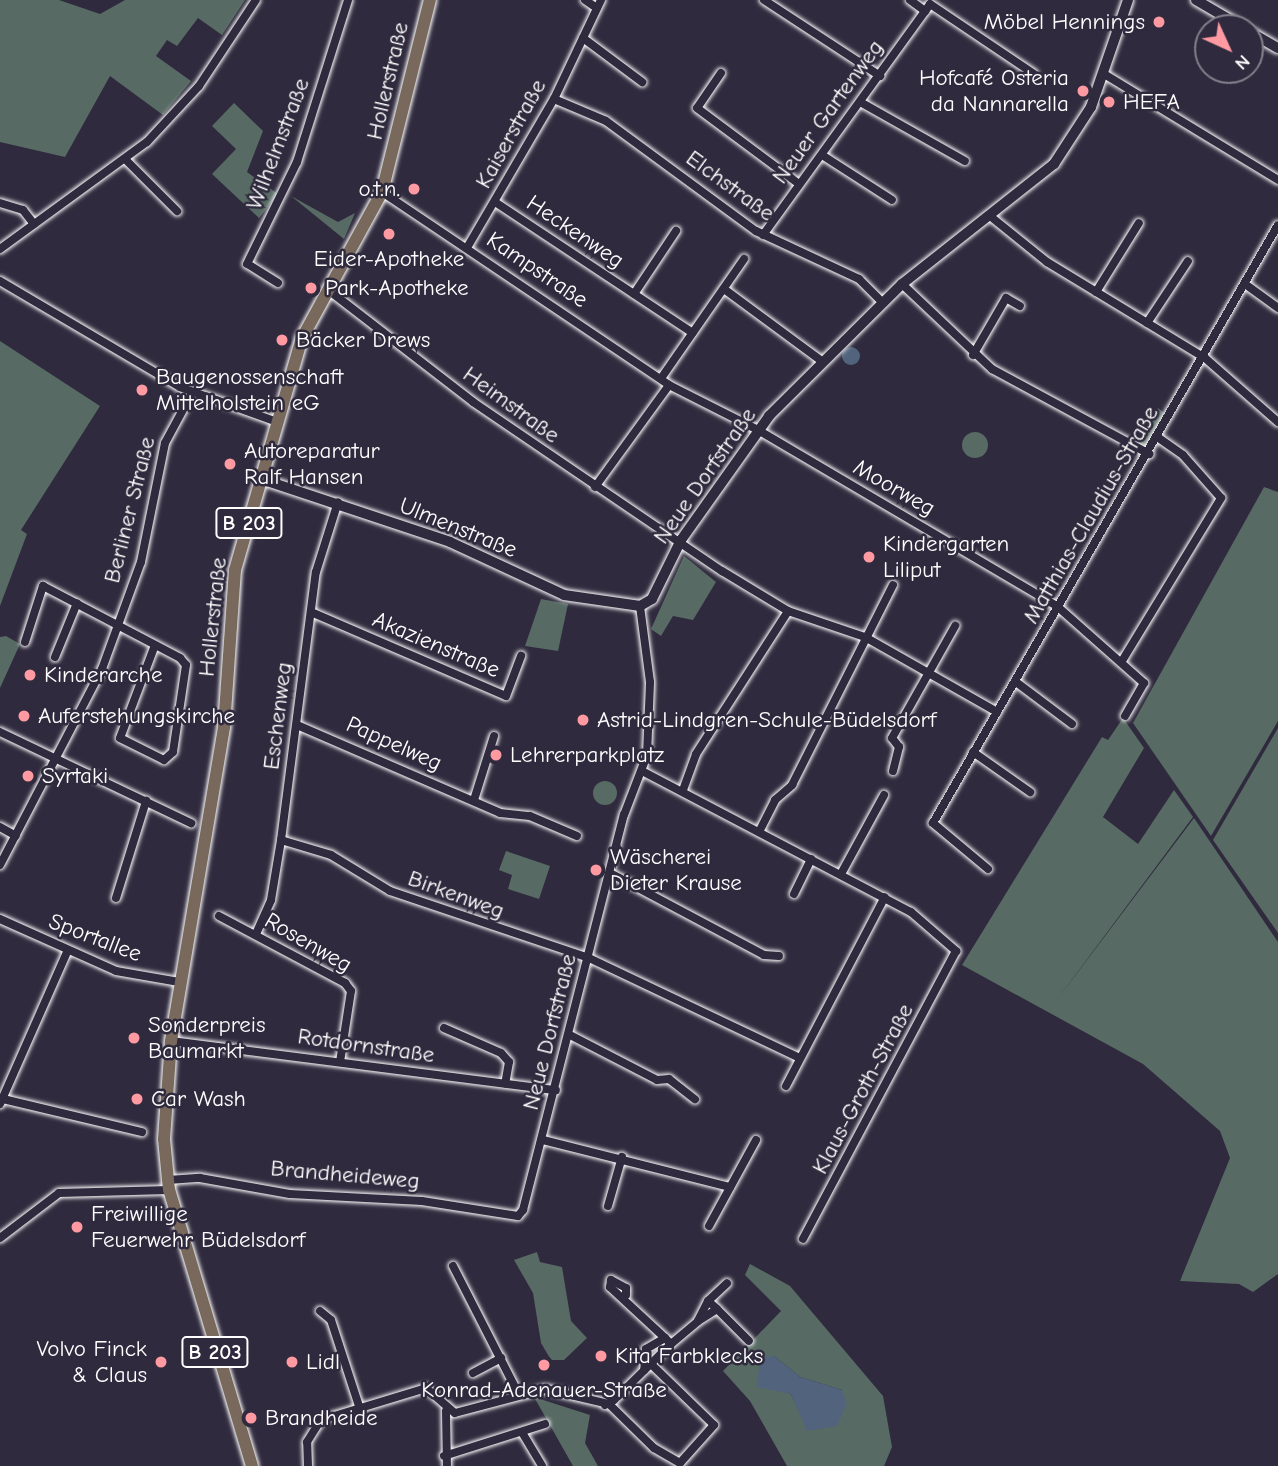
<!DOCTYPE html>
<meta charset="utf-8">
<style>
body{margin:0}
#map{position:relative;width:1278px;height:1466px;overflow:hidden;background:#2f2a3d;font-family:"Comic Neue",sans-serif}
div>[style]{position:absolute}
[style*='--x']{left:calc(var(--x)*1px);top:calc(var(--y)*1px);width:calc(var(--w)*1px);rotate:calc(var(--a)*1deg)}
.green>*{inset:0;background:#576a63}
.round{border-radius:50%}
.water>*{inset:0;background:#52647d}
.roads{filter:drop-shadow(0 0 2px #fff) drop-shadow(0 0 2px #fff)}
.minor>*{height:8px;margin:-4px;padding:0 4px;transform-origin:4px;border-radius:4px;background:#2f2a3d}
.tertiary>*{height:10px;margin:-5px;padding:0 5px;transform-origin:5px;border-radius:5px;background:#2f2a3d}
.primary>*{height:12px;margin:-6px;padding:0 6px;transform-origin:6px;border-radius:6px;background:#78695c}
.dots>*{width:19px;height:19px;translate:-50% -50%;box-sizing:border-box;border:4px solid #2f2a3d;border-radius:50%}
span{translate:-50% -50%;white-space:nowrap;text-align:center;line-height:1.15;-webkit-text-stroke:5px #2f2a3d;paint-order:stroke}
.shield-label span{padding:2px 5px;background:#2f2a3d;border:2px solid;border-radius:5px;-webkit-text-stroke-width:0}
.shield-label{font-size:21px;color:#fff;font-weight:700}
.poi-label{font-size:23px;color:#fff}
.right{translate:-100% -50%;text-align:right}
.left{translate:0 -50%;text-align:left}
.street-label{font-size:23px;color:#fff}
.north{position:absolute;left:1194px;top:14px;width:70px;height:70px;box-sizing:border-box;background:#2f2a3d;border:2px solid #827f8b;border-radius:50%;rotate:135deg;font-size:19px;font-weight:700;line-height:28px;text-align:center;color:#fff}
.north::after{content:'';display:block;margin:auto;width:24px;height:32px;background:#ff9aa2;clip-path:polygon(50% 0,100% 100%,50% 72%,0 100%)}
</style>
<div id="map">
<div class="green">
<div style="clip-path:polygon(0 0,59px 0,100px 14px,125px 0,245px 0,222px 35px,198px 18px,177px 46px,167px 40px,156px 56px,191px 81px,163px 115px,110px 76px,65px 157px,0 142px)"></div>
<div style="clip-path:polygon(234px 103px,263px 131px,247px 172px,278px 194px,259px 218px,212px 174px,236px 149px,212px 126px)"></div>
<div style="clip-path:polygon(291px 196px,338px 222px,355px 213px,344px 239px)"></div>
<div style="clip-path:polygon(0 341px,100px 406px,21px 530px,27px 534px,0 606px)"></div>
<div style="clip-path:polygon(1158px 408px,1167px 415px,1148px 450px,1136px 444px)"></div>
<div class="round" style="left:962px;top:432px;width:26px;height:26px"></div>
<div style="clip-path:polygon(1264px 487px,1278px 492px,1278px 721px,1211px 836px,1133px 723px)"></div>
<div style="clip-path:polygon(684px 556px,716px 582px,693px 620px,673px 616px,661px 636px,651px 629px)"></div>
<div style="clip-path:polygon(541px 599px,568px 604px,558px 651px,525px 646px)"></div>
<div style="clip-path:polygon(6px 636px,20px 644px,0 688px,0 637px)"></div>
<div style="clip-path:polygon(1123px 718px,1144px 748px,1103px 817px,1138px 844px,1174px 790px,1193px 817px,1056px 1001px,1194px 818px,1278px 942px,1278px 1274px,1253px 1292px,1239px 1284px,1180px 1281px,1230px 1158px,1220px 1131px,1143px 1064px,962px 965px,1102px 737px,1108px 740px)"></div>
<div style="clip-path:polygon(1278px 728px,1278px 933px,1213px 840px)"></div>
<div class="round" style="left:593px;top:781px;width:24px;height:24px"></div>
<div style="clip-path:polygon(506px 851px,550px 866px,539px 899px,508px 889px,512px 875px,499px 870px)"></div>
<div style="clip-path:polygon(537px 1252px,540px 1262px,562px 1267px,571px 1321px,587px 1338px,564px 1360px,551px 1360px,541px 1343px,533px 1293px,514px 1260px)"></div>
<div style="clip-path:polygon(evenodd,750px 1264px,790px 1286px,883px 1396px,892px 1447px,884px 1466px,787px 1466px,750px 1401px,723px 1371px,781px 1311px,745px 1275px,750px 1264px,774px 1356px,800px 1377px,842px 1390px,803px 1420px,791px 1394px,776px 1389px,774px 1356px)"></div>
<div style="clip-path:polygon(534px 1397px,590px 1415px,585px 1443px,598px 1466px,573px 1466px)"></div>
</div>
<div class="water">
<div class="round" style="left:842px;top:347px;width:18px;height:18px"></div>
<div style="clip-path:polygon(774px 1356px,800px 1377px,842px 1390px,847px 1403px,837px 1426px,807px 1431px,791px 1394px,757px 1387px,760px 1357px)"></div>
</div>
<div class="roads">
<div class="minor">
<div style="--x:585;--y:0;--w:14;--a:34"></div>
<div style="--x:764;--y:0;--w:139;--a:33.2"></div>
<div style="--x:910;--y:0;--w:19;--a:36"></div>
<div style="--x:583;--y:38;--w:74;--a:36.7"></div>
<div style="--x:721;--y:73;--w:42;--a:124.4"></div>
<div style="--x:697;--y:108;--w:127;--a:36.7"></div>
<div style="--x:1104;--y:74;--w:204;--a:31.3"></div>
<div style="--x:554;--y:99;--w:56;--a:22.9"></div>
<div style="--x:606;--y:121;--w:186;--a:36.3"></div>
<div style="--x:756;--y:231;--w:114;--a:25"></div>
<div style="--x:859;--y:279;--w:34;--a:45"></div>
<div style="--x:862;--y:103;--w:118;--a:29.4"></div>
<div style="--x:822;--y:155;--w:83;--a:32.7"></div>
<div style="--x:127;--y:161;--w:71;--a:45"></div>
<div style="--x:382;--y:192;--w:346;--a:33.9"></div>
<div style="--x:669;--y:385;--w:100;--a:26.8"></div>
<div style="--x:758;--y:430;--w:348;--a:30.5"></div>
<div style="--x:1058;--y:607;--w:115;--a:41.5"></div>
<div style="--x:1144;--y:683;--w:38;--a:120"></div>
<div style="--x:495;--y:202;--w:237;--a:33.5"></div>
<div style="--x:0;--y:203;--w:24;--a:17"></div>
<div style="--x:23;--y:210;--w:18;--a:52"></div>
<div style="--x:990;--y:216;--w:73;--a:38.9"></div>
<div style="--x:1047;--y:262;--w:185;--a:31.3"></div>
<div style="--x:1205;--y:358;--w:97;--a:41.2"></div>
<div style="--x:763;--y:235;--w:285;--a:-54.1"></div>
<div style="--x:930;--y:4;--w:125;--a:33.9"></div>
<div style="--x:468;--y:246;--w:170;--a:-59.7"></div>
<div style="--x:554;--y:99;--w:110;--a:-64.6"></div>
<div style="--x:0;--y:249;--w:182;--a:-36.1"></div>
<div style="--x:147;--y:142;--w:76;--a:-47.1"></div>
<div style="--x:199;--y:86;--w:103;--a:-56.5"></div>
<div style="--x:0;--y:281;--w:209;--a:30.5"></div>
<div style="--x:180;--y:387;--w:103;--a:19.8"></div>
<div style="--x:278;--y:283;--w:36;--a:-148"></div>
<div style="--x:247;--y:264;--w:114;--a:-63.9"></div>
<div style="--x:297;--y:162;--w:170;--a:-72.5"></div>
<div style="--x:902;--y:284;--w:124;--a:43.4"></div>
<div style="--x:992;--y:369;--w:179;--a:28.4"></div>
<div style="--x:1245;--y:284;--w:41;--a:36"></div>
<div style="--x:327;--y:289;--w:185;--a:37.7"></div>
<div style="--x:473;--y:402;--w:301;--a:34.2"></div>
<div style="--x:722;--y:571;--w:77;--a:31.2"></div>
<div style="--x:788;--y:611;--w:81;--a:18.7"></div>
<div style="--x:865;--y:637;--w:152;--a:29.6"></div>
<div style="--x:724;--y:289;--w:123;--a:36.4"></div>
<div style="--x:1096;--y:292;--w:81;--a:-58.1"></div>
<div style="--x:634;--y:294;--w:76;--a:-56.3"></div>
<div style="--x:1147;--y:323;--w:74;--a:-56.5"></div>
<div style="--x:973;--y:355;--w:66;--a:-59.9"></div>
<div style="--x:1006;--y:298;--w:16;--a:30"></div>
<div style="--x:662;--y:377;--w:144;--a:-55.2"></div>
<div style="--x:595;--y:487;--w:126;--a:-54"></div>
<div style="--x:311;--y:612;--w:212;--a:23.3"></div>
<div style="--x:506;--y:696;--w:43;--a:-69.4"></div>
<div style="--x:25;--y:642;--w:59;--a:-72.2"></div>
<div style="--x:43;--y:586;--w:155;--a:27.7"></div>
<div style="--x:180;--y:658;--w:9;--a:49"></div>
<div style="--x:186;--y:665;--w:88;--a:98.5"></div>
<div style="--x:173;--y:752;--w:12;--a:138"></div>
<div style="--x:164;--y:760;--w:49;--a:-153.4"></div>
<div style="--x:120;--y:738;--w:99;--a:-69.4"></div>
<div style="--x:55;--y:657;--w:58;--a:-67.8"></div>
<div style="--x:1122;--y:661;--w:191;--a:-58.7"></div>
<div style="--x:1221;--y:498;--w:57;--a:-131.5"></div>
<div style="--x:1183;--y:455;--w:29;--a:-145"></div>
<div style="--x:1016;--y:682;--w:70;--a:36.9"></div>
<div style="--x:297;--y:725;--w:221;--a:23.4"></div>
<div style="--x:500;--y:813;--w:30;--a:6"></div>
<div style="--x:530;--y:816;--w:51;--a:23.1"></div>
<div style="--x:0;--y:732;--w:212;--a:25.5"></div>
<div style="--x:973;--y:752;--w:70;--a:35.1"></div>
<div style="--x:642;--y:771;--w:304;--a:27.7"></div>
<div style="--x:911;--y:912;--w:60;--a:40.9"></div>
<div style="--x:956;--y:951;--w:326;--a:118"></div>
<div style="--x:893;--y:771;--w:25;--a:-76"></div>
<div style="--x:899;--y:747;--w:11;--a:-128"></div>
<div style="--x:892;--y:738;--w:129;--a:-60.6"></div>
<div style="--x:683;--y:790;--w:38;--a:-70"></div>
<div style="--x:696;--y:754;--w:170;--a:-57.2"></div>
<div style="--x:474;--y:800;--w:67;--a:-72.6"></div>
<div style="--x:0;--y:827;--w:18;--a:29"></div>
<div style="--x:759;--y:832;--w:36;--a:-63"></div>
<div style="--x:775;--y:800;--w:23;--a:-41"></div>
<div style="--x:792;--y:785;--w:224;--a:-63.2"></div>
<div style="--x:281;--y:840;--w:52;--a:16.7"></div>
<div style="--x:331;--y:855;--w:69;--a:31.4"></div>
<div style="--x:390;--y:891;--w:210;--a:18.6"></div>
<div style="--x:589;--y:958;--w:233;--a:25.4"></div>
<div style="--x:0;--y:865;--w:221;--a:-62.5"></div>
<div style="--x:102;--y:669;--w:114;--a:-70"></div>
<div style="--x:141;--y:562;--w:121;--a:-78.6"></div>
<div style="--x:165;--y:443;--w:57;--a:-61.6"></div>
<div style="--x:988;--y:869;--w:72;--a:-140.1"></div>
<div style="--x:933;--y:823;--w:690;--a:-60.02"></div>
<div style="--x:610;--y:873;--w:174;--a:28"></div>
<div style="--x:764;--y:955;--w:15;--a:4"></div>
<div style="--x:841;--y:874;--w:90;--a:-61.4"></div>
<div style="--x:794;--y:894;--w:39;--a:-64"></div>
<div style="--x:116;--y:898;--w:102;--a:-72.8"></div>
<div style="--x:219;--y:916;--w:143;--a:28"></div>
<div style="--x:345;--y:983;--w:10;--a:53"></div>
<div style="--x:351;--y:991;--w:72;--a:98.8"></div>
<div style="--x:0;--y:919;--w:127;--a:24.1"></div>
<div style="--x:116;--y:971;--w:64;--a:9.9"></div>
<div style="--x:256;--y:934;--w:37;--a:-66"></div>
<div style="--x:271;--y:900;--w:61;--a:-80.5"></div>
<div style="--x:281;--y:840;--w:270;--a:-82.6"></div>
<div style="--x:316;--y:572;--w:73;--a:-72.6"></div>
<div style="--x:444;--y:1028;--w:62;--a:23.7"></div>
<div style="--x:501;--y:1053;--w:12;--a:48"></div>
<div style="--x:509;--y:1062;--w:22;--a:100"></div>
<div style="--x:570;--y:1035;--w:98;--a:27.3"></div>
<div style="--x:657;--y:1080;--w:12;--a:-5"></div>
<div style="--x:669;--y:1079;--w:33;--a:38"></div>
<div style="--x:171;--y:1041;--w:388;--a:7.3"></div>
<div style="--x:786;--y:1086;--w:213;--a:-62.4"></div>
<div style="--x:3;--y:1099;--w:143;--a:13.4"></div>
<div style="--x:0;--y:1104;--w:166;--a:-66.2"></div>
<div style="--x:543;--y:1140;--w:193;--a:14.1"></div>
<div style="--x:168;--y:1180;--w:32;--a:-4"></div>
<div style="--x:200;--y:1178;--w:91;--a:10.1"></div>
<div style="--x:290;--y:1194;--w:132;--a:3"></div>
<div style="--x:422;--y:1201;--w:97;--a:8.9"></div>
<div style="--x:518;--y:1216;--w:8;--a:-50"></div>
<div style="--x:523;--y:1210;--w:408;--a:-75.7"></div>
<div style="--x:624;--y:815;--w:64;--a:-69"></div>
<div style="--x:647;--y:755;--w:73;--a:-87.6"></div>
<div style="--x:650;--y:682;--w:77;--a:-97.5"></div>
<div style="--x:608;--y:1206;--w:51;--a:-74.1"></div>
<div style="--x:709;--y:1226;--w:98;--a:-61.3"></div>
<div style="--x:0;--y:1238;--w:74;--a:-37.3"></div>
<div style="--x:59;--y:1193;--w:110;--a:-1.6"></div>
<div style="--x:453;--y:1266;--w:145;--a:62.9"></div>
<div style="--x:626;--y:1295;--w:7;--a:-90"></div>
<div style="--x:626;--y:1288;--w:17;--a:-152"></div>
<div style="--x:611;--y:1280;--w:7;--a:98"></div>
<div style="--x:610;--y:1287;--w:75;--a:42.8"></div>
<div style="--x:708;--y:1301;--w:22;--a:117"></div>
<div style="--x:698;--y:1321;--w:22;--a:-32"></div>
<div style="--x:717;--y:1309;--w:12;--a:-138"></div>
<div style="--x:708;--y:1301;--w:26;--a:-43"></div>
<div style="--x:717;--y:1309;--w:45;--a:45"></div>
<div style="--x:320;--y:1311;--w:14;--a:39"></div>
<div style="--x:331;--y:1320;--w:90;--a:72"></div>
<div style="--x:671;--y:1344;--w:35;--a:-40"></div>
<div style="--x:473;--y:1373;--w:32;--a:-28"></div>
<div style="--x:609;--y:1404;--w:63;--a:44.4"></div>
<div style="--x:654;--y:1448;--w:30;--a:30"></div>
<div style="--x:680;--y:1463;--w:51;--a:-48.2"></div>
<div style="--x:714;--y:1425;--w:88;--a:-135.9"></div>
<div style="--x:605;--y:1405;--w:10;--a:-29"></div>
<div style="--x:614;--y:1400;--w:80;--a:-44.5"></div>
<div style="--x:671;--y:1344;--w:8;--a:-135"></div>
<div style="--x:665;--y:1338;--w:22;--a:150"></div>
<div style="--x:646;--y:1349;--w:21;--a:95"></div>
<div style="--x:446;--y:1411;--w:55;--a:89"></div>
<div style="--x:523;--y:1434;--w:37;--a:59"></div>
<div style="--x:444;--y:1456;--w:106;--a:-17.6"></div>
<div style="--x:308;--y:1466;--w:24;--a:-92"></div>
<div style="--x:307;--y:1442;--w:26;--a:-58"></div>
<div style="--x:321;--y:1420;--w:110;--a:-16.9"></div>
<div style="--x:426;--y:1388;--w:38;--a:41"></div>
<div style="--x:455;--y:1413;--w:93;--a:-14.9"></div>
<div style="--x:545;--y:1389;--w:66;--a:13.2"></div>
</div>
<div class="tertiary">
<div style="--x:1196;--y:0;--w:56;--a:30.3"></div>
<div style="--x:1250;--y:32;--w:32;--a:30"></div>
<div style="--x:261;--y:479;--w:199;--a:18.4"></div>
<div style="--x:450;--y:542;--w:126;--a:24.9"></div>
<div style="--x:564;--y:595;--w:77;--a:8.2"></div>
<div style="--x:640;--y:606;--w:14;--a:-30"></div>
<div style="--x:652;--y:599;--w:66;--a:-63.8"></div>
<div style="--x:681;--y:540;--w:152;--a:-54.6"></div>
<div style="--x:769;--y:416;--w:187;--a:-44.8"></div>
<div style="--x:902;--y:284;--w:194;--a:-38.3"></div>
<div style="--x:1054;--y:164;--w:68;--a:-57"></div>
<div style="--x:1091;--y:107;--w:113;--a:-70.9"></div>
</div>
<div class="primary">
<div style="--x:252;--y:1466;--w:288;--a:-106.7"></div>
<div style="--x:169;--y:1190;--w:51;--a:-95.6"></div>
<div style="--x:164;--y:1139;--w:98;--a:-85.9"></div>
<div style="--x:171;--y:1041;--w:318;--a:-80.4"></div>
<div style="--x:224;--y:727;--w:157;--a:-86"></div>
<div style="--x:235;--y:570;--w:241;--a:-73.9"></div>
<div style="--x:302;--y:338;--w:166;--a:-61.3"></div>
<div style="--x:382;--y:192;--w:198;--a:-76"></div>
</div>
</div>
<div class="dots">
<div style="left:1159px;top:22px;background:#ff9aa2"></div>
<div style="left:1083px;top:91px;background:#ff9aa2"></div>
<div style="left:1109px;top:102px;background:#ff9aa2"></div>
<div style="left:414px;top:189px;background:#ff9aa2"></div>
<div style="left:389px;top:234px;background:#ff9aa2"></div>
<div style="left:311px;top:288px;background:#ff9aa2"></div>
<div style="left:282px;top:340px;background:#ff9aa2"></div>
<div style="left:142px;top:390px;background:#ff9aa2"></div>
<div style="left:230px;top:464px;background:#ff9aa2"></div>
<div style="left:869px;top:557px;background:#ff9aa2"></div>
<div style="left:30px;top:675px;background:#ff9aa2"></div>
<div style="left:24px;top:716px;background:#ff9aa2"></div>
<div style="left:583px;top:720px;background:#ff9aa2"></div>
<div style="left:496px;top:755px;background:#ff9aa2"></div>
<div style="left:28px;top:776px;background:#ff9aa2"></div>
<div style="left:596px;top:870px;background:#ff9aa2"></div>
<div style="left:134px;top:1038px;background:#ff9aa2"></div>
<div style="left:137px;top:1099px;background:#ff9aa2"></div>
<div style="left:77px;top:1227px;background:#ff9aa2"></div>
<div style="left:601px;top:1356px;background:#ff9aa2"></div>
<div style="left:161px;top:1362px;background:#ff9aa2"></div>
<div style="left:292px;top:1362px;background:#ff9aa2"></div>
<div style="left:544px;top:1365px;background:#ff9aa2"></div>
<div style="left:251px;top:1418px;background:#ff9aa2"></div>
</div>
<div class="shield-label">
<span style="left:249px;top:523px">B 203</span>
<span style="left:215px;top:1352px">B 203</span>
</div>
<div class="poi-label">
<span class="right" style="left:1145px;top:22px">Möbel Hennings</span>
<span class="right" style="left:1069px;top:91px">Hofcafé Osteria<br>da Nannarella</span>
<span class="left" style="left:1123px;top:102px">HEFA</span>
<span class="right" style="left:400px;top:189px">o.t.n.</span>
<span style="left:389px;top:259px">Eider-Apotheke</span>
<span class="left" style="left:325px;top:288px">Park-Apotheke</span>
<span class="left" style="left:296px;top:340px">Bäcker Drews</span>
<span class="left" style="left:156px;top:390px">Baugenossenschaft<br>Mittelholstein eG</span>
<span class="left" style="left:244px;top:464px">Autoreparatur<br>Ralf Hansen</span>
<span class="left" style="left:883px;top:557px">Kindergarten<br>Liliput</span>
<span class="left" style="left:44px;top:675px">Kinderarche</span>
<span class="left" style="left:38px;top:716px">Auferstehungskirche</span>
<span class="left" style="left:597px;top:720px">Astrid-Lindgren-Schule-Büdelsdorf</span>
<span class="left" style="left:510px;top:755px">Lehrerparkplatz</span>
<span class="left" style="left:42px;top:776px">Syrtaki</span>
<span class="left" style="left:610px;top:870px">Wäscherei<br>Dieter Krause</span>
<span class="left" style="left:148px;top:1038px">Sonderpreis<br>Baumarkt</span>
<span class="left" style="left:151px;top:1099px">Car Wash</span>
<span class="left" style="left:91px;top:1227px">Freiwillige<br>Feuerwehr Büdelsdorf</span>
<span class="right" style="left:147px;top:1362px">Volvo Finck<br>&amp; Claus</span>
<span class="left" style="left:615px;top:1356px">Kita Farbklecks</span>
<span class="left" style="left:306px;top:1362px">Lidl</span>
<span style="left:544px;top:1390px">Konrad-Adenauer-Straße</span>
<span class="left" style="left:265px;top:1418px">Brandheide</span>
</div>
<div class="street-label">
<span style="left:388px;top:81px;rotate:-77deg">Hollerstraße</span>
<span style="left:828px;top:112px;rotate:-54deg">Neuer Gartenweg</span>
<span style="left:511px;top:134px;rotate:-61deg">Kaiserstraße</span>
<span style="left:278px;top:144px;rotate:-69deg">Wilhelmstraße</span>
<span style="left:730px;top:186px;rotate:36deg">Elchstraße</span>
<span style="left:575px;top:232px;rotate:34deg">Heckenweg</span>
<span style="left:537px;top:270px;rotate:34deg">Kampstraße</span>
<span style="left:511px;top:405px;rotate:36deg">Heimstraße</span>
<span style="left:705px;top:476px;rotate:-55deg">Neue Dorfstraße</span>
<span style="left:894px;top:488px;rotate:30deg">Moorweg</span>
<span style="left:130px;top:510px;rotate:-76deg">Berliner Straße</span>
<span style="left:1091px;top:515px;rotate:-60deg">Matthias-Claudius-Straße</span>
<span style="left:458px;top:528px;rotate:22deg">Ulmenstraße</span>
<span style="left:213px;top:617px;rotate:-84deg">Hollerstraße</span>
<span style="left:436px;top:645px;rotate:23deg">Akazienstraße</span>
<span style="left:278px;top:716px;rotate:-83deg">Eschenweg</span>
<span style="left:394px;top:744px;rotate:24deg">Pappelweg</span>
<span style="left:456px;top:895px;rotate:20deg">Birkenweg</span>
<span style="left:95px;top:938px;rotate:21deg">Sportallee</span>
<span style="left:308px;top:943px;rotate:30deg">Rosenweg</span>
<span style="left:550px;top:1032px;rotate:-76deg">Neue Dorfstraße</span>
<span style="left:366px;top:1046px;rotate:8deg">Rotdornstraße</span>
<span style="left:863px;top:1089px;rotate:-62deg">Klaus-Groth-Straße</span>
<span style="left:345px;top:1175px;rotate:5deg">Brandheideweg</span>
</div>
<div class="north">N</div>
</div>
